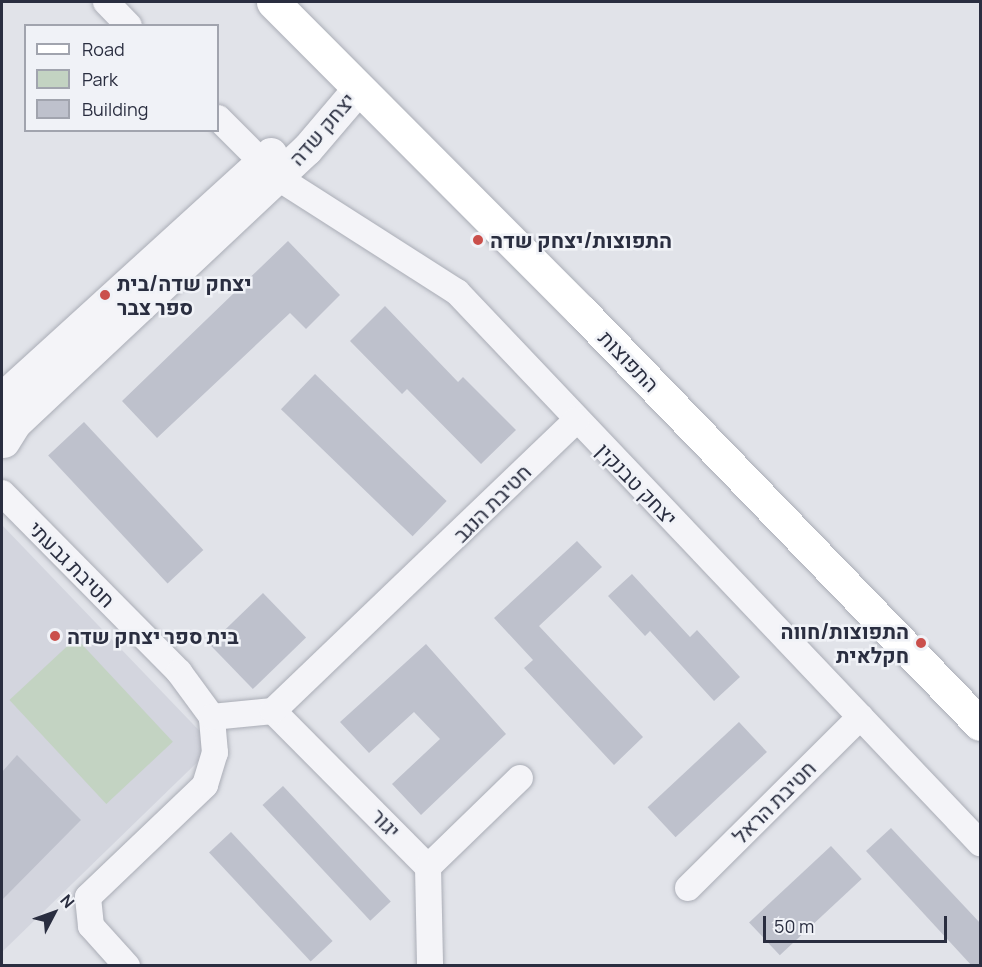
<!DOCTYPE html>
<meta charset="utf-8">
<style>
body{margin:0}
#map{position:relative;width:982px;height:967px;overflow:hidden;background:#e1e3e9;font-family:Manrope,Heebo,sans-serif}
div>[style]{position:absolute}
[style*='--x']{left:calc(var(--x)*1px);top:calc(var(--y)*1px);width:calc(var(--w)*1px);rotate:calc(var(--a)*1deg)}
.built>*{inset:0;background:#d3d5de}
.green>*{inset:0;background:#c3d3c2;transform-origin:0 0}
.building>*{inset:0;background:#bec1cc;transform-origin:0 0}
.roads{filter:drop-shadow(0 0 2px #aaadb6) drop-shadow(0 0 2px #aaadb6)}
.minor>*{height:26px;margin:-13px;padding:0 13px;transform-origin:13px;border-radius:13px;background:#f4f4f8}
.tertiary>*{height:32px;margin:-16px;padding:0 16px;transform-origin:16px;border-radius:16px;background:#f4f4f8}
.secondary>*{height:33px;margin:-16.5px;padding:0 16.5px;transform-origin:16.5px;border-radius:16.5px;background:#fff}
.dots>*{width:16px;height:16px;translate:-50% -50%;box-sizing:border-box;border:3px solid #f0f2f7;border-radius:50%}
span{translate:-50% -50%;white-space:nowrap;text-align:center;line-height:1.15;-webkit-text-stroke:5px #f0f2f7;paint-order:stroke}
.street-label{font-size:21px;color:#2a2e40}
.poi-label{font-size:21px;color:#2a2e40;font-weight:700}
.left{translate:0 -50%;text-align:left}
.right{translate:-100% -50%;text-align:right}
.frame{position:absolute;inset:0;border:3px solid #2a2e40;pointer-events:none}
.legend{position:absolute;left:24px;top:24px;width:195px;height:108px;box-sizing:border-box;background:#f0f2f7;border:2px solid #a1a4ae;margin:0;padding:8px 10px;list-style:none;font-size:18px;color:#2a2e40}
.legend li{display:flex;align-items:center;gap:12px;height:30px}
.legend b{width:30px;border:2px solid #a1a4ae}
.north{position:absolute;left:24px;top:883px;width:60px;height:60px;-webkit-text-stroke:4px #f0f2f7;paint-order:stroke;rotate:49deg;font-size:16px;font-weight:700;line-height:24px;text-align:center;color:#2a2e40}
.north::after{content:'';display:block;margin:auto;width:21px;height:27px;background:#2a2e40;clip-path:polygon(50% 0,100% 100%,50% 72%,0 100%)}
.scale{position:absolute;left:763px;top:916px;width:184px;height:27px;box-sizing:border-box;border:3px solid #2a2e40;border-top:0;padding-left:8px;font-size:18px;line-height:21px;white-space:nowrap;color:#2a2e40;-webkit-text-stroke:4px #f0f2f7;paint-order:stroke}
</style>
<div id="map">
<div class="built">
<div style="clip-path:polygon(2px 525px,214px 746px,2px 952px)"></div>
</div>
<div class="green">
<div style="left:76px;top:638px;width:142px;height:91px;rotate:47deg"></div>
</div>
<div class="building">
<div style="clip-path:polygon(288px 241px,340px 295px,306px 329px,290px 313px,157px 438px,122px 401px)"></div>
<div style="clip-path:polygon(385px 306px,458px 382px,463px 377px,516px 430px,481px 464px,407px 389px,402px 394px,350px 341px)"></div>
<div style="left:315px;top:374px;width:183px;height:49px;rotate:44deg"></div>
<div style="left:84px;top:422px;width:175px;height:49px;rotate:47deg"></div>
<div style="clip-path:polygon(577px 541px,602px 567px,539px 626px,643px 737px,614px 765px,524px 668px,533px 660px,494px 618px)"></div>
<div style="clip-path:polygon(632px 574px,690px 637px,697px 630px,740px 677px,714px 701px,650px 631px,645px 636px,608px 596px)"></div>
<div style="left:263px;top:593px;width:62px;height:74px;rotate:46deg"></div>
<div style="clip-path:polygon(426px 644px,506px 734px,421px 815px,392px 784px,440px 739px,414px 712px,369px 753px,340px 722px)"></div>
<div style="left:739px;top:722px;width:41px;height:125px;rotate:47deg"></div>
<div style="clip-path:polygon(17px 755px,81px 820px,2px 900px,2px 772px)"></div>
<div style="left:283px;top:786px;width:158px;height:28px;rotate:47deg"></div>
<div style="clip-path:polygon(891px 828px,981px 924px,981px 966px,972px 966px,866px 851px)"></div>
<div style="left:231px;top:832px;width:149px;height:30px;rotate:47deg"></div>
<div style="left:831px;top:846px;width:45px;height:112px;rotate:47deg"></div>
</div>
<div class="roads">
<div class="minor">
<div style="--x:106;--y:2;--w:33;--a:46"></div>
<div style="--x:218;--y:118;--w:83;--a:45"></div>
<div style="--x:277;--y:177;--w:214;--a:32.6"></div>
<div style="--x:457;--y:292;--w:760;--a:46.49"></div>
<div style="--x:2;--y:493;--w:252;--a:45.3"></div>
<div style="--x:179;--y:672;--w:56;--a:53.7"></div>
<div style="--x:273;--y:711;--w:220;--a:45.2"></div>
<div style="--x:428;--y:867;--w:99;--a:88.8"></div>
<div style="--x:428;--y:867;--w:128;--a:-44.1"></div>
<div style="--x:688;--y:888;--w:243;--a:-44.8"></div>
<div style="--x:127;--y:966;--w:54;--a:-132"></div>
<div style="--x:91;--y:926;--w:29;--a:-96"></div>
<div style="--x:88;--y:897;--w:162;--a:-43.7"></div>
<div style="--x:205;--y:785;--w:34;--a:-73"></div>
<div style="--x:215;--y:753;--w:36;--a:-95"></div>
<div style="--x:212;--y:717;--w:61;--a:-5.6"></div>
<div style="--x:273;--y:711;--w:420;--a:-43.8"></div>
</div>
<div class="tertiary">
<div style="--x:2;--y:399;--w:364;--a:-42.3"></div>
<div style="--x:4;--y:442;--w:22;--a:-58"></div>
<div style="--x:16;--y:423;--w:399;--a:-43.2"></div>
<div style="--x:307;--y:150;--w:79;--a:-49.6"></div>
</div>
<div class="secondary">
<div style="--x:273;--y:2;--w:436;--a:45.1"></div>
<div style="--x:581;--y:311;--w:574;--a:45.99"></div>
</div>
</div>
<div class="dots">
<div style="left:478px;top:240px;background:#ca4f4b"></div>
<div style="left:105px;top:295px;background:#ca4f4b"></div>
<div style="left:55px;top:636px;background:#ca4f4b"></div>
<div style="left:921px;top:643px;background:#ca4f4b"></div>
</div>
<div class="street-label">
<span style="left:322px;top:129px;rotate:-49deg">יצחק שדה</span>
<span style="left:629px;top:361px;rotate:46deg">התפוצות</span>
<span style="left:637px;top:484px;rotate:46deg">יצחק טבנקין</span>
<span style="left:492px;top:503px;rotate:-45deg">חטיבת הנגב</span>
<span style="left:72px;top:564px;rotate:45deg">חטיבת גבעתי</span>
<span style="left:774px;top:802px;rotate:-45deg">חטיבת הראל</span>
<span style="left:386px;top:823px;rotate:46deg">יגור</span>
</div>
<div class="poi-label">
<span class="left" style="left:490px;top:240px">התפוצות/יצחק שדה</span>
<span class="left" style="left:117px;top:295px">יצחק שדה/בית<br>ספר צבר</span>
<span class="right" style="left:909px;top:643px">התפוצות/חווה<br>חקלאית</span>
<span class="left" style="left:67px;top:636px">בית ספר יצחק שדה</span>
</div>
<div class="frame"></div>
<ul class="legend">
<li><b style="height:8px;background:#fff"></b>Road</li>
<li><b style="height:16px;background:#c3d3c2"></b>Park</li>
<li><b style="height:16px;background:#bec1cc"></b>Building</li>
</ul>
<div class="north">N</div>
<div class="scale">50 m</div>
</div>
